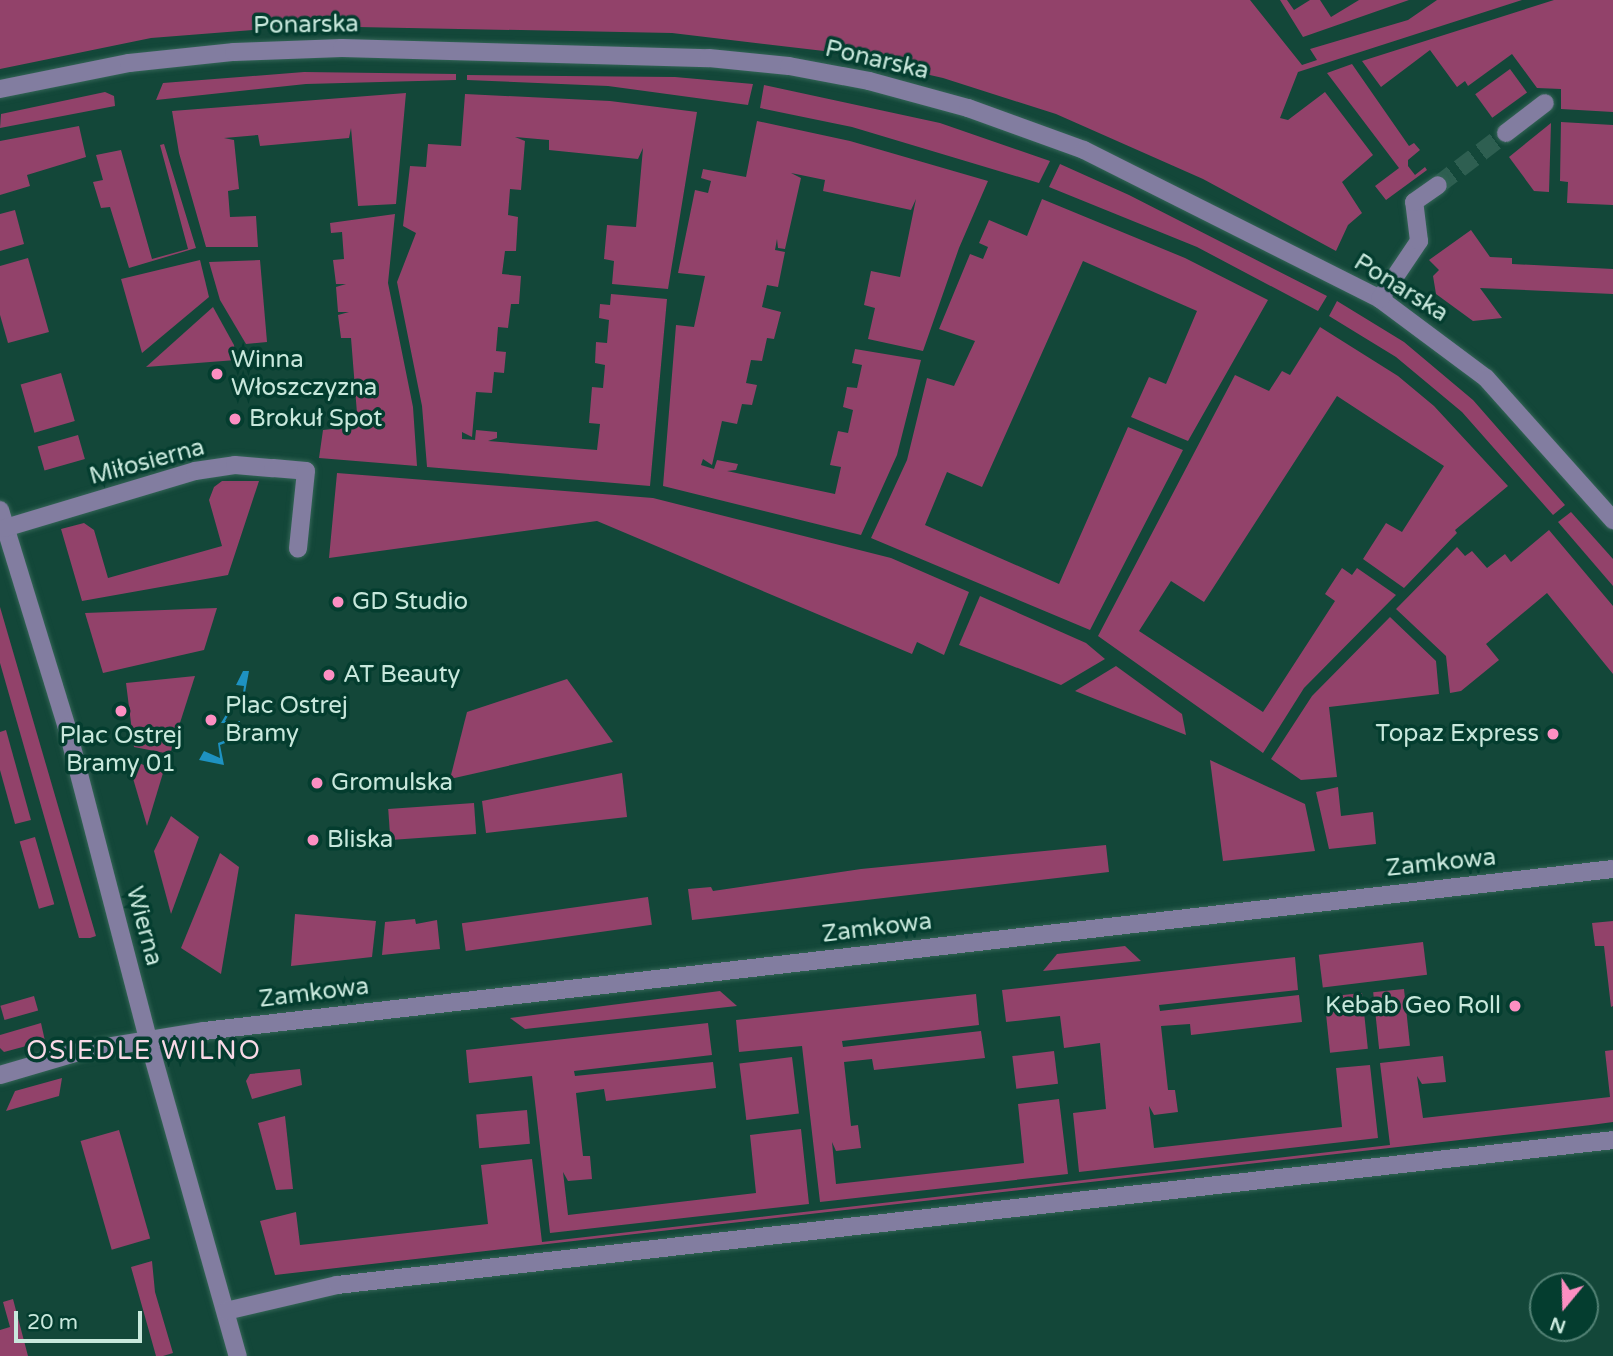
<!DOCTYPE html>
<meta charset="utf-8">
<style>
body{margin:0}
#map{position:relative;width:1613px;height:1356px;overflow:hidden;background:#134739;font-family:"Varela Round",sans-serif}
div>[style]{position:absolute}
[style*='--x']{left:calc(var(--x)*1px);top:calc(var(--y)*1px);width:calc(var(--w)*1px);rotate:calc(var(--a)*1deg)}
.green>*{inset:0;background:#92426a;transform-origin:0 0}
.water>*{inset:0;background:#1e92c1}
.minor-tunnel>*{height:18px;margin-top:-9px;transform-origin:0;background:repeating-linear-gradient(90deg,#2e5f51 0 18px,transparent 0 27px)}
.roads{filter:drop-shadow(0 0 2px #346456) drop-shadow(0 0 2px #346456)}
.minor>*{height:18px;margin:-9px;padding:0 9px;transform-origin:9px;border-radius:9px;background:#827da0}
.dots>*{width:19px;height:19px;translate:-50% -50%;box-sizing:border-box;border:4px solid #043d2f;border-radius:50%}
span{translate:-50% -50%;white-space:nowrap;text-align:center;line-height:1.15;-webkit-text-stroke:7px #043d2f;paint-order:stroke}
.street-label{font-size:24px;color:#c8e8dc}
.poi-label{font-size:24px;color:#c8e8dc}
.left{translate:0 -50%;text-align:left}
.right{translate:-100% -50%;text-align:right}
.neighbourhood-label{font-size:26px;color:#f9d9e6;letter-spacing:2px}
.north{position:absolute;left:1529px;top:1272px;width:70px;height:70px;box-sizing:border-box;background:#043d2f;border:2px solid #528174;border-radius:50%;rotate:199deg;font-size:19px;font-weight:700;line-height:28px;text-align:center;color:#c8e8dc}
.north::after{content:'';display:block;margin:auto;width:24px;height:32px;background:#fc8fc2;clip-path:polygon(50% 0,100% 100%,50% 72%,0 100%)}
.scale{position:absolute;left:14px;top:1311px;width:128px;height:32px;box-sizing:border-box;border:4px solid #c8e8dc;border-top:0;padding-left:9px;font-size:21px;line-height:24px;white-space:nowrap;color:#c8e8dc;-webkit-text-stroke:5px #043d2f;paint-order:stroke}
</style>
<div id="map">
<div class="green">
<div style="clip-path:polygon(0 0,1250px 0,1302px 65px,1317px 60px,1310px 49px,1408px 20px,1437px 0,1522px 0,1298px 72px,1280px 118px,1288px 120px,1325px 92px,1373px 155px,1342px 182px,1362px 213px,1348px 225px,1336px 251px,1203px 179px,1056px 114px,943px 78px,824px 51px,672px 33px,306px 26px,151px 38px,0 69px)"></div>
<div style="clip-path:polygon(1280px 0,1287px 0,1294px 10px,1310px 0,1320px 0,1331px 17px,1359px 0,1409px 0,1303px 37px)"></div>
<div style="clip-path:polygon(1554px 0,1613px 0,1613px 112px,1561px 109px,1561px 89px,1537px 88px,1512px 54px,1468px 86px,1465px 81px,1457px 87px,1430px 50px,1381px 87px,1362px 61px)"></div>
<div style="clip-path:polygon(1352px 64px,1409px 146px,1414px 143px,1420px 150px,1408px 160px,1408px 166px,1415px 175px,1425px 167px,1427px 170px,1386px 200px,1375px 186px,1399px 168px,1327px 73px)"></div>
<div style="left:1510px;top:69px;width:29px;height:43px;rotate:54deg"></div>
<div style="clip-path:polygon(304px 72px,456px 74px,456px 80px,306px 84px,156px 100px,163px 83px)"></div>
<div style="clip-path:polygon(467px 75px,675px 77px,753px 84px,748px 105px,608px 86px,467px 80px)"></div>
<div style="clip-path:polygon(764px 85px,940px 123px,1050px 161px,1039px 183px,852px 127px,760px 108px)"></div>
<div style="clip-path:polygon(105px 92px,114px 96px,115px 106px,0 128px,1px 114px)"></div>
<div style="clip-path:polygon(406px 93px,396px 204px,358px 206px,351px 128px,349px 138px,260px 146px,258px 135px,224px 138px,234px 140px,239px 189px,228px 191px,230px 217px,256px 216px,258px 247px,206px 247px,179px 153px,172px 111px)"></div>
<div style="clip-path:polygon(465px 94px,610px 101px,697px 112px,668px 289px,612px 284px,614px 261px,604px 259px,607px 225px,636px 227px,643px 148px,638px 159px,549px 150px,549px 140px,515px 137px,525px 141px,521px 190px,510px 189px,508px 215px,518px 217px,516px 251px,505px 251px,502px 274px,521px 276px,519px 304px,511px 304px,508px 328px,498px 327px,496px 351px,506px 352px,504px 373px,494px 372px,492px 393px,476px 392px,472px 437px,462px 432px,462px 439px,475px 440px,476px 430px,497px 432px,497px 438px,488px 441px,597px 450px,600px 424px,589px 423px,592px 387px,603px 388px,605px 365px,595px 363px,596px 342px,607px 343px,609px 320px,599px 318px,600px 304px,610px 305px,611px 294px,667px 299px,650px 486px,427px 467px,422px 406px,397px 282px,416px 233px,403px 226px,410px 166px,426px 167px,428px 144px,461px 146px)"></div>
<div style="clip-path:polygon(757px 121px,850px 141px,988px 181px,959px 248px,923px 351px,868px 339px,875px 308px,864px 305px,871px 271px,900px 277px,916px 199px,911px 210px,823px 191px,825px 180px,791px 173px,801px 178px,785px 249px,778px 248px,777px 239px,775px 250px,785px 252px,778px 287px,767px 285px,762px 307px,781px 312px,774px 339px,767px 338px,762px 361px,751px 360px,746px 383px,757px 385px,752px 405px,742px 404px,737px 424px,722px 421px,712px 465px,703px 459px,701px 465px,714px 469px,717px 460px,738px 464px,736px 470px,727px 471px,835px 494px,841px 467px,830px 465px,838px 431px,848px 433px,853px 410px,843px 407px,847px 387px,857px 388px,862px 365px,852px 363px,855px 349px,921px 360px,897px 455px,861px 535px,663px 486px,676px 325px,694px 327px,705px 276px,678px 273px,695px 190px,708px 193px,711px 181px,701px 178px,703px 169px,746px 177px)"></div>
<div style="clip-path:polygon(1561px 122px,1613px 125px,1613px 205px,1567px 203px,1568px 182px,1560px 181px)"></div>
<div style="clip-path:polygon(1551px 123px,1549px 192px,1534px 191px,1509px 157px)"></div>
<div style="clip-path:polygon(79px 126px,86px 157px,27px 175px,30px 186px,0 195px,0 141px)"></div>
<div style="clip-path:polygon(164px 144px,196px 248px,129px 268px,110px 207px,101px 208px,93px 182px,103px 180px,96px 155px,121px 150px,152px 259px,188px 249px,160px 145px)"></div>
<div style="clip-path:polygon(1060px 164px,1129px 195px,1327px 296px,1318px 311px,1197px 247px,1049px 187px)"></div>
<div style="clip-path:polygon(1042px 199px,1185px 258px,1268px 300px,1188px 441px,1131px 417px,1149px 377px,1166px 384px,1197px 311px,1083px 261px,982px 487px,947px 472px,925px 525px,1059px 584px,1128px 427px,1183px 450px,1090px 630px,871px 538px,907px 460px,927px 378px,954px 386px,975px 341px,939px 329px,970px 254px,983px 259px,988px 247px,979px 243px,989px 220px,1027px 236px)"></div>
<div style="clip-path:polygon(15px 210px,24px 244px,0 251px,0 214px)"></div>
<div style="clip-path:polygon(395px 214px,388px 283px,413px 407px,417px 466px,319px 458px,323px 430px,358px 426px,351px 338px,341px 338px,338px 315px,349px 312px,338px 312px,336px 287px,346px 284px,336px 284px,333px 260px,344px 259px,342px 232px,331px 233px,330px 223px)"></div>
<div style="clip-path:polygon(1471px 230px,1490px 257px,1512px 258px,1512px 264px,1613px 269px,1613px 294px,1480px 288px,1502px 318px,1473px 321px,1436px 294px,1433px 276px,1439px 270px,1429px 260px)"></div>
<div style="clip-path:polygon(28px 258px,49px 332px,8px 343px,0 315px,0 266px)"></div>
<div style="clip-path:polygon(200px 260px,209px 297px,142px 353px,121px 279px)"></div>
<div style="clip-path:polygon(260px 260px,267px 342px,246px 344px,220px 300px,209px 262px)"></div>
<div style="clip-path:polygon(1337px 301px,1404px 342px,1473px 400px,1565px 505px,1553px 515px,1462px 412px,1396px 357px,1329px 316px)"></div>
<div style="clip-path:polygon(213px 307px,234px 345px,236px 360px,146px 367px)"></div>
<div style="clip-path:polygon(1320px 327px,1398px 376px,1434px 406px,1508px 486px,1455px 530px,1457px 533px,1404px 588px,1363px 559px,1386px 523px,1402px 532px,1444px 466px,1337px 396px,1204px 602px,1171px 581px,1139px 631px,1263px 712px,1335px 601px,1325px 594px,1342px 568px,1352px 575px,1357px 568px,1396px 595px,1304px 688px,1263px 753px,1098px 636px,1235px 375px,1269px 391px,1282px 371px,1290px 375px)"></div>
<div style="left:61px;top:373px;width:50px;height:42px;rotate:74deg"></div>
<div style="left:78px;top:435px;width:25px;height:42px;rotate:74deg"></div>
<div style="clip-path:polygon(337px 473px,653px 498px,891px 558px,969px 592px,944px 655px,917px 642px,912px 654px,597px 521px,329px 558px)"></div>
<div style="clip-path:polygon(222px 481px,259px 481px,228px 575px,82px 601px,61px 529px,84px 523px,94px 530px,108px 578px,222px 546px,209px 500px,214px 487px)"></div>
<div style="clip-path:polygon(1571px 512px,1613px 559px,1613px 586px,1558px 522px)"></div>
<div style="clip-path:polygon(1549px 530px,1613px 606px,1613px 674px,1547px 593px,1486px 644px,1499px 660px,1461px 691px,1450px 693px,1446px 656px,1396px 609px,1457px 547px,1465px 556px,1472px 551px,1487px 568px,1505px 554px,1511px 562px)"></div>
<div style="clip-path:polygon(980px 596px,1086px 643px,1105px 659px,1061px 685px,959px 645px)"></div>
<div style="clip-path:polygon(0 607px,96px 936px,90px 938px,79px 938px,0 663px)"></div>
<div style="clip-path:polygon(217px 608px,204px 650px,103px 673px,85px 613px)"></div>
<div style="clip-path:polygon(1390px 617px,1436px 661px,1439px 694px,1329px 707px,1337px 777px,1301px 780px,1271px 759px,1312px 696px)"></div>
<div style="clip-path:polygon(1116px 666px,1182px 714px,1186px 735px,1075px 691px)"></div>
<div style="clip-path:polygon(195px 676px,170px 754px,134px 747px,126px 683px)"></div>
<div style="clip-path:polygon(567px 679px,613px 742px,450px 779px,467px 712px)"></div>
<div style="clip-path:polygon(6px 730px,31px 820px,15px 824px,0 770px,0 732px)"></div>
<div style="clip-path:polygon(127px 758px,163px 773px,147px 826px)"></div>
<div style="clip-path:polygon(1210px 760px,1305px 804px,1315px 851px,1223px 861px)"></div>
<div style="clip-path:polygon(622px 773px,627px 817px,486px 833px,482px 801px)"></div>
<div style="clip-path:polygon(1338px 787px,1341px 816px,1373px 812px,1376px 844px,1329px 849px,1316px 792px)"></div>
<div style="left:474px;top:803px;width:31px;height:86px;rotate:86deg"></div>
<div style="clip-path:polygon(171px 816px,199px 837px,171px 914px,154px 851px)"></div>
<div style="left:35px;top:837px;width:70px;height:16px;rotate:74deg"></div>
<div style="clip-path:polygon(1106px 845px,1109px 872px,692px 920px,688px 889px,711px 887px,713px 891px,861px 869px)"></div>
<div style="clip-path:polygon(220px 853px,239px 867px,221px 974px,181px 948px)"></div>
<div style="left:648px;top:897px;width:28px;height:188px;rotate:82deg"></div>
<div style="clip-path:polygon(295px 914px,376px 921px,372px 957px,291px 966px)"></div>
<div style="clip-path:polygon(415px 919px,416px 924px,437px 920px,440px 949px,382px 955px,385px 922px)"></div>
<div style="clip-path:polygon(1613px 921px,1613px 1006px,1611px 1007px,1604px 946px,1595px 946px,1592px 923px)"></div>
<div style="left:1423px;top:942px;width:33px;height:105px;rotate:83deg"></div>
<div style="clip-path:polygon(1125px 946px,1141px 961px,1043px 971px,1057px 954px)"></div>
<div style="clip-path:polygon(1295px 957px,1298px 990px,1159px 1005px,1160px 1011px,1299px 995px,1302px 1022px,1191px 1035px,1190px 1024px,1161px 1026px,1168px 1090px,1175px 1090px,1178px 1112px,1154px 1115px,1149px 1106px,1154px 1148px,1342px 1127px,1336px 1068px,1370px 1065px,1378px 1138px,1079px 1172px,1073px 1113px,1106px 1109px,1100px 1043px,1064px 1048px,1060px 1016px,1006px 1022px,1002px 990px)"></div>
<div style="left:1404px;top:989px;width:57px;height:31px;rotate:84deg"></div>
<div style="clip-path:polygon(720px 991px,737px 1006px,525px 1029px,510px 1018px)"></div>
<div style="left:1362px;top:993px;width:56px;height:38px;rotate:84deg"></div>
<div style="clip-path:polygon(976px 994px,979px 1025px,842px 1041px,843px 1047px,981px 1031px,985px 1058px,874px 1070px,872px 1059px,844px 1062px,851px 1126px,858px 1125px,861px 1148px,836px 1151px,832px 1142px,836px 1184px,1024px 1163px,1018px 1104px,1059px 1099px,1068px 1174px,820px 1202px,802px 1046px,739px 1052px,736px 1020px)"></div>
<div style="left:34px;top:996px;width:15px;height:35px;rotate:74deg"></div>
<div style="clip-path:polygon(41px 1023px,45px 1041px,4px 1052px,0 1048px,0 1035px)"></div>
<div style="clip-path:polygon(708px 1023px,712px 1055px,574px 1071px,575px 1076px,713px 1062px,716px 1088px,606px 1101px,604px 1089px,576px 1093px,583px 1156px,590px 1156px,592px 1179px,568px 1181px,563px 1172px,568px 1215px,756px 1193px,750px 1135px,801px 1129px,809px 1204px,550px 1233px,532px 1076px,469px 1083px,466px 1050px)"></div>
<div style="clip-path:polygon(1613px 1050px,1613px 1122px,1591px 1125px,275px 1275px,260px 1221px,296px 1212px,300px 1245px,488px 1224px,481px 1165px,532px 1159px,542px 1242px,1390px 1145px,1380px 1063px,1443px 1056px,1446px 1082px,1422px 1084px,1417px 1076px,1423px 1118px,1610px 1097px,1605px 1051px)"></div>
<div style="left:1054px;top:1051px;width:33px;height:42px;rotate:83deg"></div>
<div style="left:792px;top:1057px;width:57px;height:53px;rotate:83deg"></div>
<div style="clip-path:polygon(300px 1069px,302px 1085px,252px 1099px,246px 1081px,250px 1074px)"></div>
<div style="clip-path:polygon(62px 1078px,59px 1096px,6px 1111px,15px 1091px)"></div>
<div style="left:527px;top:1110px;width:34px;height:51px;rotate:85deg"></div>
<div style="clip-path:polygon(285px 1116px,293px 1189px,276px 1190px,258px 1123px)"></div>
<div style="left:119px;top:1130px;width:113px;height:40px;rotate:74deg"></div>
<div style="clip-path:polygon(152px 1261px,155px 1292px,173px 1353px,163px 1356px,156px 1356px,131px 1267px)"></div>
<div style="clip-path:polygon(13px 1299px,28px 1356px,0 1356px,0 1330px,10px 1327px,3px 1302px)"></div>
</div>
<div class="water">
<div style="clip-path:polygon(243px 671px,249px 671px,242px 709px,234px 705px,225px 721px,240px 721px,233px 740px,220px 745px,224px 765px,199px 760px,204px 751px,220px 758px,218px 743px,229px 739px,229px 723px,221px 723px,234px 701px,241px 706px,244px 686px,236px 685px)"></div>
</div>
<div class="minor-tunnel">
<div style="--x:1438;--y:185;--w:86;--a:-37.4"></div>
</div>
<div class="roads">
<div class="minor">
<div style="--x:0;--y:89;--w:132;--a:-11.4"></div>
<div style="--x:129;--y:63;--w:106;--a:-6"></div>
<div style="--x:234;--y:52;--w:108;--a:-2.1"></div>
<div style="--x:342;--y:48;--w:367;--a:1.6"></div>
<div style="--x:709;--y:58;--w:80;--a:5.7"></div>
<div style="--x:789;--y:66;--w:81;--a:10.6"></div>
<div style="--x:869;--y:81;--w:103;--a:15.3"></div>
<div style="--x:968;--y:108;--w:123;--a:19.9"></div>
<div style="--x:1084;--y:150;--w:331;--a:26.7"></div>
<div style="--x:1380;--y:299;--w:132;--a:36.7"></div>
<div style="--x:1486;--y:378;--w:191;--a:48.2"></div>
<div style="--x:1506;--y:133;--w:49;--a:-37.6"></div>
<div style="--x:1380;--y:299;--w:70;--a:-56.1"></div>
<div style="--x:1419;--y:241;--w:39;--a:-97"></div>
<div style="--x:1414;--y:202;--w:29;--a:-35"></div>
<div style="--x:0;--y:510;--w:228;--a:72.9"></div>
<div style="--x:67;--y:728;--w:321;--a:75.4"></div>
<div style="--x:148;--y:1039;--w:330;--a:74.2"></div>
<div style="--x:5;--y:528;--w:198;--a:-16.7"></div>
<div style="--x:195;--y:471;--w:40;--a:-8.5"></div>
<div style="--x:235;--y:465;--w:38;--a:5"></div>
<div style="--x:273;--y:468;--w:33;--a:5"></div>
<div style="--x:306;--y:471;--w:78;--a:95.9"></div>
<div style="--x:0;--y:1075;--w:85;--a:-16.3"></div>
<div style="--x:82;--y:1051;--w:124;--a:-9.3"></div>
<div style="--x:204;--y:1031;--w:1418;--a:-6.56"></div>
<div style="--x:226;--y:1311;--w:114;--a:-13.2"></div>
<div style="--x:337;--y:1285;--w:1284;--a:-6.48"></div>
</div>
</div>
<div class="dots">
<div style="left:217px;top:374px;background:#fc8fc2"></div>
<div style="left:235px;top:419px;background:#fc8fc2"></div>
<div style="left:338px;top:602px;background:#fc8fc2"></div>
<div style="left:329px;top:675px;background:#fc8fc2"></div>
<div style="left:121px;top:711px;background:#fc8fc2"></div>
<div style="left:211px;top:720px;background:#fc8fc2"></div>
<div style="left:1553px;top:734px;background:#fc8fc2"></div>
<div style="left:317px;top:783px;background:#fc8fc2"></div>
<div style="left:313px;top:840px;background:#fc8fc2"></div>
<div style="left:1515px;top:1006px;background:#fc8fc2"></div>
</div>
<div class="street-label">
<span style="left:306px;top:25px;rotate:-1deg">Ponarska</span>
<span style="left:877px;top:60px;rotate:13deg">Ponarska</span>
<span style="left:1401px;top:288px;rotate:32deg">Ponarska</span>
<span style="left:147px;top:462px;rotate:-15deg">Miłosierna</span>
<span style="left:1441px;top:863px;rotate:-6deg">Zamkowa</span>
<span style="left:144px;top:926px;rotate:75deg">Wierna</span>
<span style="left:877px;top:928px;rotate:-7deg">Zamkowa</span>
<span style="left:314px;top:993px;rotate:-7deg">Zamkowa</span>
</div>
<div class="poi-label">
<span class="left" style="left:231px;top:374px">Winna<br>Włoszczyzna</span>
<span class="left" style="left:249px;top:419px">Brokuł Spot</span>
<span class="left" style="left:352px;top:602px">GD Studio</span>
<span class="left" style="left:343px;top:675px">AT Beauty</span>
<span class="left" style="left:225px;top:720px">Plac Ostrej<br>Bramy</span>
<span class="right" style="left:1539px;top:734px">Topaz Express</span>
<span style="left:121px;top:750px">Plac Ostrej<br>Bramy 01</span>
<span class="left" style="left:331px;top:783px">Gromulska</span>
<span class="left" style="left:327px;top:840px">Bliska</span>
<span class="right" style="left:1501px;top:1006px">Kebab Geo Roll</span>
</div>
<div class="neighbourhood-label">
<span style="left:144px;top:1051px">OSIEDLE WILNO</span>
</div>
<div class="north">N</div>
<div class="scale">20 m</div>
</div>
